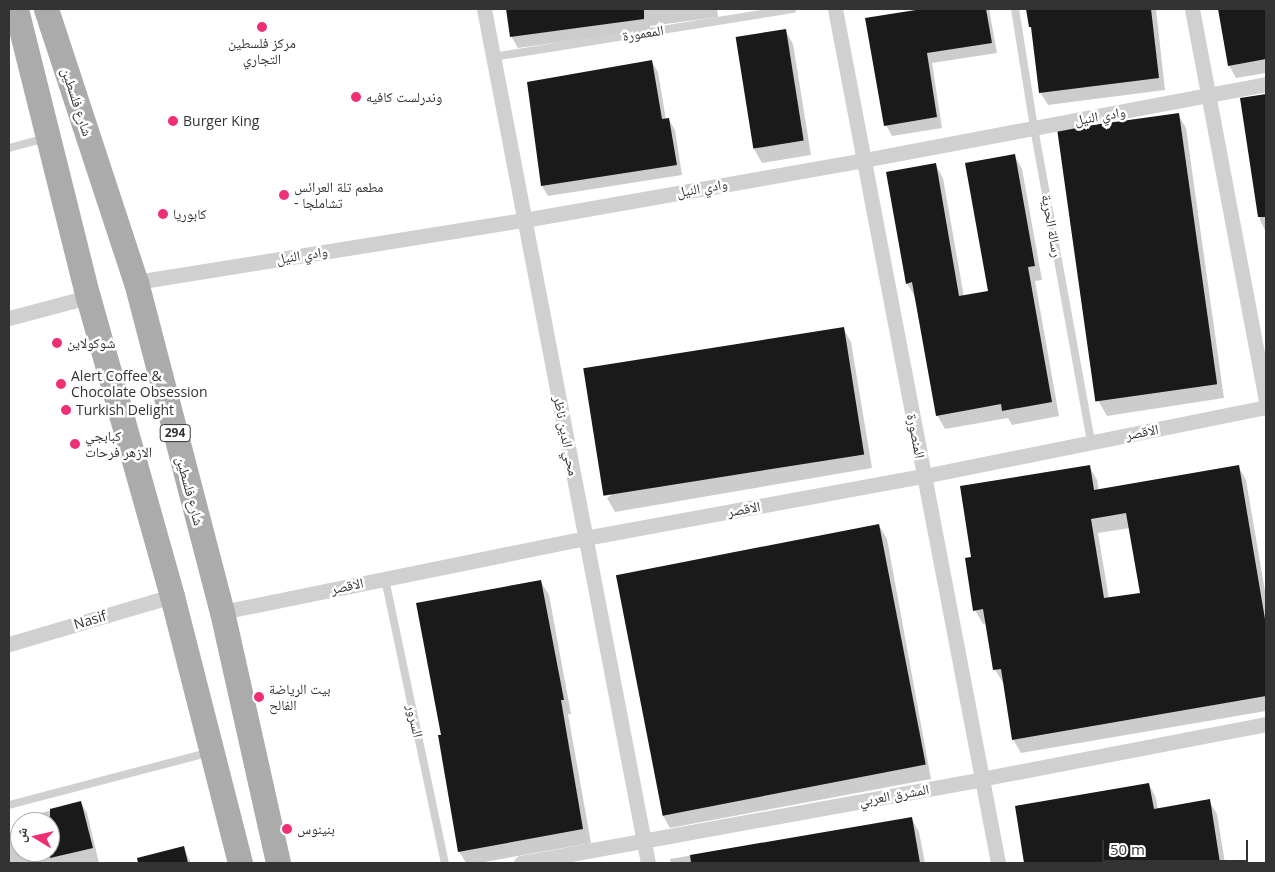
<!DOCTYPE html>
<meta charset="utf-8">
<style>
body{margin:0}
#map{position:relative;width:1275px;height:872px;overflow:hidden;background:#fff;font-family:"Open Sans","Noto Naskh Arabic",sans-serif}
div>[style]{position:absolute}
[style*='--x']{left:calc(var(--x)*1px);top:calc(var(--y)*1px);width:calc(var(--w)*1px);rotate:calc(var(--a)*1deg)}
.shadow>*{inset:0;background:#0003}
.building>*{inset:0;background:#1a1a1a;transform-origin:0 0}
.service>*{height:8px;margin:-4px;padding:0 4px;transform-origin:4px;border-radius:4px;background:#d0d0d0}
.minor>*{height:15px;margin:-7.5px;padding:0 7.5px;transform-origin:7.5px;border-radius:7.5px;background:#d0d0d0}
.primary>*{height:25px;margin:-12.5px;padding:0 12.5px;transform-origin:12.5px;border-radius:12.5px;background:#ababab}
.dots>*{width:14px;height:14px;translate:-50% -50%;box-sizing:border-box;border:2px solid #fff;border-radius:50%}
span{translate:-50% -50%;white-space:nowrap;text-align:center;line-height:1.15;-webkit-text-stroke:5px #fff;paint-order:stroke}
.shield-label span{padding:1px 4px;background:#fff;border:1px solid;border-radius:4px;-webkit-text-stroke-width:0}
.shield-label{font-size:12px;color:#333;font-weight:700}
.street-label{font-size:14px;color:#333}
.poi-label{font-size:14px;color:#333}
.left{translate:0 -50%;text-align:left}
.frame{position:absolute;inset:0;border:10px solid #333;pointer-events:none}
.north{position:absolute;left:10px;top:812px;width:50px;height:50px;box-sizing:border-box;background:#fff;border:1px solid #adadad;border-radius:50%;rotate:279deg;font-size:14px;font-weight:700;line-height:20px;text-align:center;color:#333}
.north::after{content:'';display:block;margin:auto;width:18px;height:22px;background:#f02f77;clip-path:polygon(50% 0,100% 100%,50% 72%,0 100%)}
.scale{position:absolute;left:1102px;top:840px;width:146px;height:22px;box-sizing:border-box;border:2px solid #333;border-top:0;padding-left:6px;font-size:15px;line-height:18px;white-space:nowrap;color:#333;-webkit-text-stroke:4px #fff;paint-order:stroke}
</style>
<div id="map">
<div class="shadow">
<div style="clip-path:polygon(508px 9px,717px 9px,718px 17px,650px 26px,650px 30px,518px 48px,511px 36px)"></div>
<div style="clip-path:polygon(927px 9px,989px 9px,997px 53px,932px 63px,942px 128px,892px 136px,886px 125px,867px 19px)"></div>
<div style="clip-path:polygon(1027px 9px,1156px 9px,1165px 90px,1048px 105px,1040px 92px,1033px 31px)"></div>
<div style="clip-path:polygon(1219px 9px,1266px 9px,1266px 73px,1236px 78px,1229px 65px)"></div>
<div style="clip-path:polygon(785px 30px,793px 44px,811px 155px,762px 163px,754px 149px,737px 38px)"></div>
<div style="clip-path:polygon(652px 62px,658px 72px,666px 120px,669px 120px,675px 130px,682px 175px,548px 196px,542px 186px,528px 83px)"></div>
<div style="clip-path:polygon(1266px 95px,1266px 232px,1260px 220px,1242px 99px)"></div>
<div style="clip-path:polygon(1178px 114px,1186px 128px,1224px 398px,1107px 416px,1099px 402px,1059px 134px)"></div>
<div style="clip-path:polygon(1014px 155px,1022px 169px,1042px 280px,1035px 281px,1059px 416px,1012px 425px,1008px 418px,945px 429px,937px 415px,915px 297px,907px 283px,935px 164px,943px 178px,964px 297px,989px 292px)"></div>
<div style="clip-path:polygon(843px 328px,851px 342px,872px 468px,615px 512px,607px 498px)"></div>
<div style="clip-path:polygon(evenodd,1089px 466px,1097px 480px,1099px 491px,1238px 466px,1246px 480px,1266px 597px,1266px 711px,1021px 753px,1013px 739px,1004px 684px,995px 670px,987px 623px,983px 624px,975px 610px,973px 558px,1089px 466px,1130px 528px,1141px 594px,1109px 599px,1098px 533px,1130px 528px)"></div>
<div style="clip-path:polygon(879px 525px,887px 539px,931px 779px,670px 828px,662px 814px)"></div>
<div style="clip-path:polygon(541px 582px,549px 595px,571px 714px,568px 714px,591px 843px,479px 863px,466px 863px,459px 851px,443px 736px)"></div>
<div style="clip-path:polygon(1149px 784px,1156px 798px,1158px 810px,1209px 801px,1217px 814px,1225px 863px,1026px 863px,1016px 807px)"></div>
<div style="clip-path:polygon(81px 803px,87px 813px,99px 863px,9px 863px,9px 832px,20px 829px,20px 852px,50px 852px,50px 822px,39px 822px,37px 814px)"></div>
<div style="clip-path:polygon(911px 818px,919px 832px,925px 863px,671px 863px,670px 859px)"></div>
<div style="clip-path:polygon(183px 847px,191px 863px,141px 863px,139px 859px)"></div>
</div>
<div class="building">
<div style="clip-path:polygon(506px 9px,644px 9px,644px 19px,510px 37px)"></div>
<div style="clip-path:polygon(922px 9px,986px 9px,992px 43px,927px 53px,937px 117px,884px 126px,865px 18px)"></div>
<div style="clip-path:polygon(1026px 9px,1151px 9px,1159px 78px,1039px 93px,1031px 27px,1029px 27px)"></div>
<div style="clip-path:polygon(1218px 9px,1266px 9px,1266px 59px,1228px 66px)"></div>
<div style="left:786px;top:29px;width:113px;height:51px;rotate:81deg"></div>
<div style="clip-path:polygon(652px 60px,662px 119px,669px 118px,677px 165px,541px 186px,527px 82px)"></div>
<div style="clip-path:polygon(1266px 94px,1266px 217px,1258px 217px,1240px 98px)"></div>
<div style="left:1179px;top:113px;width:274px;height:123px;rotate:82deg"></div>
<div style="clip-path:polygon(1015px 154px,1035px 266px,1028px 267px,1052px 402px,1002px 411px,1001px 404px,936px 416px,912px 282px,906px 284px,886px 172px,936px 163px,959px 296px,988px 291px,965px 163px)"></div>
<div style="left:844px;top:327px;width:129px;height:264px;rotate:81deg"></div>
<div style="clip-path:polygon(evenodd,1090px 465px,1094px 490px,1239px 465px,1266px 625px,1266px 696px,1012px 740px,1001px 669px,993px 670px,983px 609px,973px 611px,965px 558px,971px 557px,960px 486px,1090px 465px,1126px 513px,1140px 593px,1104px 598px,1091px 519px,1126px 513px)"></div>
<div style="left:879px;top:524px;width:245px;height:268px;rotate:79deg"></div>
<div style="clip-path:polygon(541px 580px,564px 700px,561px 700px,583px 829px,458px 852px,438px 735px,441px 735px,416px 603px)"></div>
<div style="clip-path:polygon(1149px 783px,1154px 809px,1210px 799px,1220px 863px,1024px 863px,1015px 806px)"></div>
<div style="clip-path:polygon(81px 801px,93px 848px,50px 858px,50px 809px)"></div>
<div style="clip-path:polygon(912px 817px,920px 863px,691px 863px,690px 855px)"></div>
<div style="clip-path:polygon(184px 846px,188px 863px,138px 863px,137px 858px)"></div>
</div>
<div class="service">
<div style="--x:1015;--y:9;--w:121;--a:80.9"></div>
<div style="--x:1034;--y:128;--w:320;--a:79.7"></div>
<div style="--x:493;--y:57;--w:303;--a:-9.1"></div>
<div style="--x:9;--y:148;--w:38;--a:-15"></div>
<div style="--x:385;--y:579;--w:290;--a:78.1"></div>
<div style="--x:9;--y:805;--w:205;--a:-14.7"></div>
</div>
<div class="minor">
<div style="--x:484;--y:9;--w:870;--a:79.13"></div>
<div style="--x:835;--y:9;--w:869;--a:79.19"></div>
<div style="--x:1192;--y:9;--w:397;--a:79.3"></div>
<div style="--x:136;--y:282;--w:393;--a:-9.1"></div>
<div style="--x:524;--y:220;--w:345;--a:-10"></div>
<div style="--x:864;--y:160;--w:409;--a:-10.7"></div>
<div style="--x:9;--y:318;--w:82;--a:-14.9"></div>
<div style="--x:222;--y:612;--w:370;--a:-11.5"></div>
<div style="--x:585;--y:538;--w:345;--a:-10.4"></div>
<div style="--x:924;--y:476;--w:349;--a:-11.4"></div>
<div style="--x:9;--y:644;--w:170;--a:-16.4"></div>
<div style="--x:521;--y:863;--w:468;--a:-10.3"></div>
<div style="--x:981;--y:779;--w:290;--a:-10.9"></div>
</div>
<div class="primary">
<div style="--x:16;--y:9;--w:297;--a:76"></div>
<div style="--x:88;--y:297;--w:311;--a:74.3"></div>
<div style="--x:172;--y:596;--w:276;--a:75.7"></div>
<div style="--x:46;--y:9;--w:287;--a:71.8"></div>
<div style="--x:136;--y:282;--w:341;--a:75.4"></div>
<div style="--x:222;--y:612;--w:257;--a:77.4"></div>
</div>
<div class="dots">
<div style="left:262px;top:27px;background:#f02f77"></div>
<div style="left:356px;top:97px;background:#f02f77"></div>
<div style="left:173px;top:121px;background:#f02f77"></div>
<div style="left:284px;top:195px;background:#f02f77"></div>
<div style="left:163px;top:214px;background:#f02f77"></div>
<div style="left:57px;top:343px;background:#f02f77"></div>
<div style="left:61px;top:384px;background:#f02f77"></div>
<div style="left:66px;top:410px;background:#f02f77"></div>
<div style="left:75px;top:444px;background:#f02f77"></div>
<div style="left:259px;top:697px;background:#f02f77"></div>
<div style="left:287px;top:829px;background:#f02f77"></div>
</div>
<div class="shield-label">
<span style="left:175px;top:433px">294</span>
</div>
<div class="street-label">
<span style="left:643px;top:33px;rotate:-9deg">المعمورة</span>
<span style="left:77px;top:102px;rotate:72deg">شارع فلسطين</span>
<span style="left:1100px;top:116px;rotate:-10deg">وادي النيل</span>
<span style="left:702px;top:188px;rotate:-10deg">وادي النيل</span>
<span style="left:1052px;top:226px;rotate:80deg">رسالة الحرية</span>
<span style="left:302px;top:255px;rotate:-9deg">وادي النيل</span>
<span style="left:1142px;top:432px;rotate:-11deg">الاقصر</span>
<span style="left:566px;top:436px;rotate:79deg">محي الدين ناظر</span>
<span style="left:916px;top:436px;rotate:79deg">المنصورة</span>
<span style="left:190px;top:491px;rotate:75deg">شارع فلسطين</span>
<span style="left:744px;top:509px;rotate:-10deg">الاقصر</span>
<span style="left:347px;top:586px;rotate:-12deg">الاقصر</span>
<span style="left:90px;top:620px;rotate:-17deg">Nasif</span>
<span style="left:415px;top:721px;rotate:78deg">السرور</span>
<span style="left:894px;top:795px;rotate:-10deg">المشرق العربي</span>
</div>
<div class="poi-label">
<span style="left:262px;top:51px">مركز فلسطين<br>التجاري</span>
<span class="left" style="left:366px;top:97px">وندرلست كافيه</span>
<span class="left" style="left:183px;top:121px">Burger King</span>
<span class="left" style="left:294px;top:195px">مطعم تلة العرائس<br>- تشاملجا</span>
<span class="left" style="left:173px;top:214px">كابوريا</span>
<span class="left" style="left:67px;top:343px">شوكولاين</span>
<span class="left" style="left:71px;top:384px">Alert Coffee &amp;<br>Chocolate Obsession</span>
<span class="left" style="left:76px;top:410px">Turkish Delight</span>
<span class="left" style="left:85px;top:444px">كبابجي<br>الازهر فرحات</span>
<span class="left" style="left:269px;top:697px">بيت الرياضة<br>الفالح</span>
<span class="left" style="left:297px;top:829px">بنينوس</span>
</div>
<div class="frame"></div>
<div class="north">ش</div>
<div class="scale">50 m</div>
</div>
